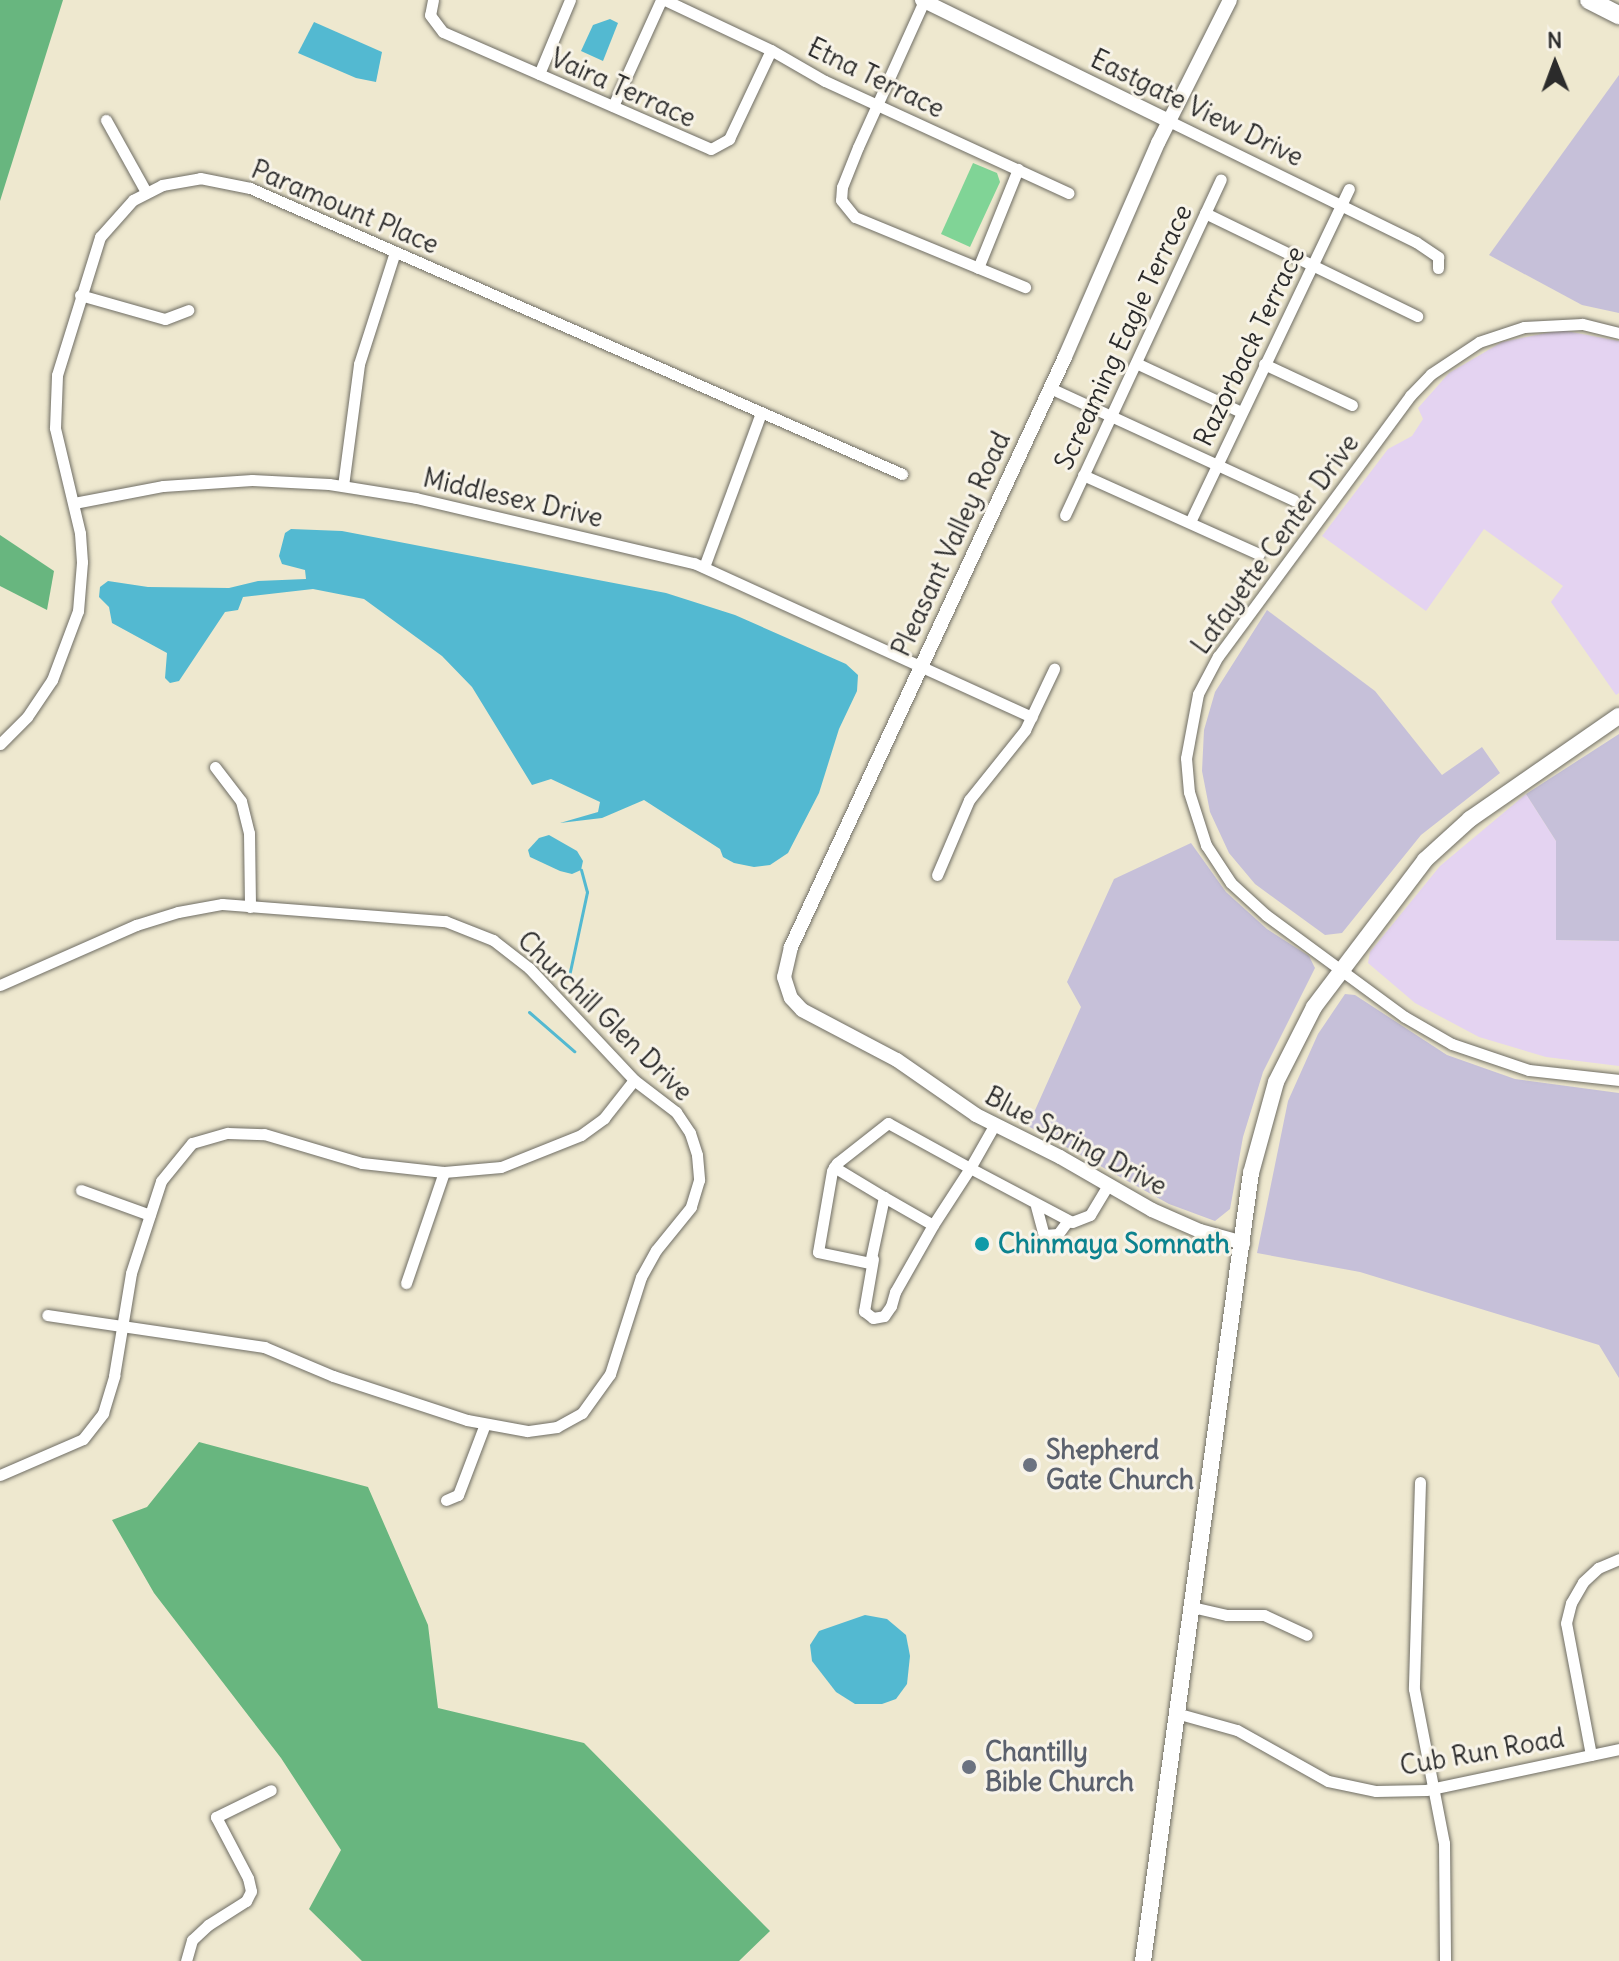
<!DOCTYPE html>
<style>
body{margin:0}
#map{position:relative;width:1619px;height:1961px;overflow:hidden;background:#eee8cf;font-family:Delius,sans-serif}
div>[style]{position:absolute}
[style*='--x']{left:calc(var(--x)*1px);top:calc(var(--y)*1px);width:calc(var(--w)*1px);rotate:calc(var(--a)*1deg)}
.built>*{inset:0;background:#e4d3f1}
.industrial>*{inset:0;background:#c6c0d9}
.green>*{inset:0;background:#80d496}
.forest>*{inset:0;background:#68b67f}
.water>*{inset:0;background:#53b9d1}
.stream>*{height:3px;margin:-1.5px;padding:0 1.5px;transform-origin:1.5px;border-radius:1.5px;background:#53b9d1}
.roads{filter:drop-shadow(0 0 2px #6f6d64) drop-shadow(0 0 2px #6f6d64)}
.minor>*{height:11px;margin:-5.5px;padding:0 5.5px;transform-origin:5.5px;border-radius:5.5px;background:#fff}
.tertiary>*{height:14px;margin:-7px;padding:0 7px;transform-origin:7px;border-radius:7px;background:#fff}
.secondary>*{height:16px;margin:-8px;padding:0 8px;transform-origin:8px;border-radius:8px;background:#fff}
.trunk>*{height:18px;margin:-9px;padding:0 9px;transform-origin:9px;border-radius:9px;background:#fff}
.dots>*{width:22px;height:22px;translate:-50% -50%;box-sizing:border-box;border:4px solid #f7f3e8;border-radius:50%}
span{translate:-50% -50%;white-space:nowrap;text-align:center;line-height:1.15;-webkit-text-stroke:6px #f7f3e8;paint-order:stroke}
.street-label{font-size:26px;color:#2b2b2b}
.culture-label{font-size:26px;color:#0d838f;font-weight:700}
.left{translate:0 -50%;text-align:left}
.worship-label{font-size:26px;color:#5b616d;font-weight:700}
.north{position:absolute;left:1515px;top:24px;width:80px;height:80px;-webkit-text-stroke:6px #f7f3e8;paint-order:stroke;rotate:359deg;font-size:22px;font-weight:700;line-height:32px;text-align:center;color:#2b2b2b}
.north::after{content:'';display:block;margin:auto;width:28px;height:36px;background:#2b2b2b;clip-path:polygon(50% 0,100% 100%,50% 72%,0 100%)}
</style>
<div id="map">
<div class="built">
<div style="clip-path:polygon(1561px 330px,1619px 341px,1619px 693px,1616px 695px,1551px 602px,1563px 586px,1484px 529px,1426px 611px,1322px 536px,1388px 449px,1412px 436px,1423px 419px,1418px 408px,1449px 373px,1502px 342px)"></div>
<div style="clip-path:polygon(1526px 794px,1556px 841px,1556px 940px,1619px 941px,1619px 1066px,1546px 1057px,1479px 1037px,1415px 1003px,1368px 963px,1370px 952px,1440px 866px)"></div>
</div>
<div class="industrial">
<div style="clip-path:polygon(1619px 75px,1619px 313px,1582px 305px,1489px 255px)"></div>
<div style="clip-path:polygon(1267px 610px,1375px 691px,1442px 775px,1482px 747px,1500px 773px,1421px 835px,1342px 933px,1325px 935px,1255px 884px,1229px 853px,1210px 812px,1202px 771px,1204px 730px,1215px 692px)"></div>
<div style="clip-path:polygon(1619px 734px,1619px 941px,1556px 940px,1556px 841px,1526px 794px)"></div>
<div style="clip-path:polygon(1191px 843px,1226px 892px,1267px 929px,1309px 956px,1315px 968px,1263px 1072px,1243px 1137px,1230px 1209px,1215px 1221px,1169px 1204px,1028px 1126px,1081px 1007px,1067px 982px,1114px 879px)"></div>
<div style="clip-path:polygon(1345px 994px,1355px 995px,1447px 1055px,1515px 1079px,1619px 1093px,1619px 1378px,1599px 1345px,1360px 1272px,1257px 1253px,1288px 1101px,1318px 1034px)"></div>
</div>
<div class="green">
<div style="clip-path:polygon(973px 163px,997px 173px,1000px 182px,970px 247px,941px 234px)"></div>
</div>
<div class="forest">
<div style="clip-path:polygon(0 0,63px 0,0 201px)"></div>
<div style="clip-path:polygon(0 535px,54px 571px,47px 610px,0 586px)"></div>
<div style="clip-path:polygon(199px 1442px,368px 1487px,428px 1625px,438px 1708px,584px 1743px,770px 1931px,739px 1961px,362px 1961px,309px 1909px,341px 1850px,281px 1758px,154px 1593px,112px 1520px,147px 1507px)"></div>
</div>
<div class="water">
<div style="clip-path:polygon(610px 19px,618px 23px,603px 61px,581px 51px,593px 25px)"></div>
<div style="clip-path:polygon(314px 22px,382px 52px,376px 82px,356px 78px,298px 53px)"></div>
<div style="clip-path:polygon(291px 529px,342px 531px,666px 593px,735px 615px,846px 664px,858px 675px,857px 691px,839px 729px,819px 793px,788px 853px,770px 865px,754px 867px,734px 863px,723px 857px,720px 849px,644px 800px,602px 818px,560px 823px,598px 812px,600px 802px,551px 779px,532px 785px,472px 687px,442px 656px,364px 599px,313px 589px,243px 597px,238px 610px,225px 612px,179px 681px,170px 683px,165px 678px,167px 653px,112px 623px,109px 607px,99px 597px,100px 587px,108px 581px,148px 587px,229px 588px,258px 581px,306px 579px,305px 570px,282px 564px,279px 556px,285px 533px)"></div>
<div style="clip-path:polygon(549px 835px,577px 851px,583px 861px,581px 870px,572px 874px,560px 871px,530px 857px,528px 850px,539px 838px)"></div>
<div style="clip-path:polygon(865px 1615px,887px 1619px,906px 1635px,910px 1656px,907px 1684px,896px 1699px,882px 1704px,855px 1704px,836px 1692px,812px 1661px,810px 1645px,819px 1631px)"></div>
</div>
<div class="stream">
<div style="--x:569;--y:976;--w:86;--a:-77.9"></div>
<div style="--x:587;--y:892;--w:23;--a:-105"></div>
<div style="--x:529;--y:1012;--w:60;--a:40.9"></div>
</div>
<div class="roads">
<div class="minor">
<div style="--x:433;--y:0;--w:15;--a:101"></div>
<div style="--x:430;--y:15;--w:21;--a:53"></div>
<div style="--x:443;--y:32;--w:292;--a:23.6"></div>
<div style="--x:711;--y:149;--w:21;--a:-29"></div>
<div style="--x:729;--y:139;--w:98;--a:-64.7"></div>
<div style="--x:665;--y:0;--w:117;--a:25.3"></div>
<div style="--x:771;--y:50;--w:62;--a:29.9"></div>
<div style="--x:825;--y:81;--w:268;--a:24.7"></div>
<div style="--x:924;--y:1;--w:160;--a:114.3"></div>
<div style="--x:858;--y:147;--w:43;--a:111.8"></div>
<div style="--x:842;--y:187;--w:13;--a:94"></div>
<div style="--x:841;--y:200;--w:22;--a:51"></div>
<div style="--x:855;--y:217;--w:184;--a:22.4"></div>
<div style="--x:539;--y:74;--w:80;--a:-67.3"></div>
<div style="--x:613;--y:106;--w:116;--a:-65.6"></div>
<div style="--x:106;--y:120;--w:82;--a:60.9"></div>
<div style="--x:1169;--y:121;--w:275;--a:26.1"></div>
<div style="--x:1416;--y:242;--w:27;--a:34"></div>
<div style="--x:1438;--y:257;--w:11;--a:90"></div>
<div style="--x:1205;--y:213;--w:236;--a:25.9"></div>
<div style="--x:978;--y:268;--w:107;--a:-68"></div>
<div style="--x:80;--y:295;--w:88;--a:15.8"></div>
<div style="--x:165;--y:319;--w:25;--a:-21"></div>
<div style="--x:1619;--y:333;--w:38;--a:-166"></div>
<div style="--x:1582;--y:324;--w:58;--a:177"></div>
<div style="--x:1524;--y:327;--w:47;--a:161.6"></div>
<div style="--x:1479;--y:342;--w:58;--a:146.3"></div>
<div style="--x:1431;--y:374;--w:30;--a:134"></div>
<div style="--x:1410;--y:396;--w:323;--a:126.4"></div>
<div style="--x:1218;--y:656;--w:43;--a:117.8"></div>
<div style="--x:1198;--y:694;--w:65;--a:100.6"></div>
<div style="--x:1186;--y:758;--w:34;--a:85"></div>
<div style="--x:1189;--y:792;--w:56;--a:72.2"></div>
<div style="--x:1206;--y:845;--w:45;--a:56.7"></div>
<div style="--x:1231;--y:883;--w:47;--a:42.4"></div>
<div style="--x:1266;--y:915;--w:172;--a:36.3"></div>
<div style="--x:1405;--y:1017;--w:54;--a:29.9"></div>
<div style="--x:1452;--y:1044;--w:81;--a:18.7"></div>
<div style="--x:1529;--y:1070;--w:91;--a:6.3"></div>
<div style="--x:1136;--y:363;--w:116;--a:25"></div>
<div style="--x:1264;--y:364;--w:97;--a:25"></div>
<div style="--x:1050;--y:388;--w:268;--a:24.7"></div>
<div style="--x:1083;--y:475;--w:193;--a:24.2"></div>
<div style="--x:343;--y:486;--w:123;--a:-82.5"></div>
<div style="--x:359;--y:364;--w:118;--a:-72.2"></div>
<div style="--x:74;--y:503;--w:91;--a:-10.8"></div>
<div style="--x:163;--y:486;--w:89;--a:-3.9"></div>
<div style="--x:252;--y:480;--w:77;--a:3"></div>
<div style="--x:329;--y:484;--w:88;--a:9.1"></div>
<div style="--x:416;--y:498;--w:285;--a:13.2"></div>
<div style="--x:694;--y:563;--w:371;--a:24.5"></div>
<div style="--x:1065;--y:515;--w:370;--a:-65.1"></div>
<div style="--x:1190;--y:522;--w:369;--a:-64.5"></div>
<div style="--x:704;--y:567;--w:164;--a:-69.7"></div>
<div style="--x:0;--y:744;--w:38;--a:-45"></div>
<div style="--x:27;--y:717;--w:45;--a:-56"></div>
<div style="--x:52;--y:680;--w:74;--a:-69.4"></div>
<div style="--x:78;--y:611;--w:49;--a:-85.3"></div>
<div style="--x:82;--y:562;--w:29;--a:-94"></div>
<div style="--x:80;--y:533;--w:108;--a:-103.4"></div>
<div style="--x:55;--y:428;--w:53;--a:-87.8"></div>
<div style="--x:57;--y:375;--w:145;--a:-72.7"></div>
<div style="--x:100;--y:237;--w:50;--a:-48.3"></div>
<div style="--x:133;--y:200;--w:33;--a:-27"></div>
<div style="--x:162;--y:185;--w:39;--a:-10"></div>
<div style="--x:200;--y:178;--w:51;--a:11.3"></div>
<div style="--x:250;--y:188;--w:712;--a:23.68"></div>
<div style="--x:215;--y:767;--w:43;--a:52.6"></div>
<div style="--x:241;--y:801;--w:33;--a:76"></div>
<div style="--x:249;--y:833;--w:74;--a:89.2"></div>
<div style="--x:937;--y:875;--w:82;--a:-66.9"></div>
<div style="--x:969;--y:800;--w:90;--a:-51.3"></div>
<div style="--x:1025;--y:730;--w:68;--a:-64.6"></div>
<div style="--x:0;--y:985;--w:149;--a:-23.8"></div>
<div style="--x:136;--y:925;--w:44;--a:-17.2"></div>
<div style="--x:178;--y:912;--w:45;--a:-10.3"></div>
<div style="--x:222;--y:904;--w:224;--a:4.4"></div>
<div style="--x:445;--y:921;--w:52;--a:21.6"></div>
<div style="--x:493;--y:940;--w:46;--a:37.9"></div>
<div style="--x:529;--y:968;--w:154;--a:46.8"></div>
<div style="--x:634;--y:1080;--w:53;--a:37.3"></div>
<div style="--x:676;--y:1112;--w:25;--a:56"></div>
<div style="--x:690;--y:1133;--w:23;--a:72"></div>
<div style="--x:697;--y:1155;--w:25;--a:85"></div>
<div style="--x:699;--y:1180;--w:28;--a:107"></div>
<div style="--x:691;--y:1207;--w:55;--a:129.1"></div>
<div style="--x:656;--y:1250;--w:31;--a:119"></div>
<div style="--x:641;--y:1277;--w:102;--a:107.7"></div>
<div style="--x:610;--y:1374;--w:48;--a:125.7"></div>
<div style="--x:582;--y:1413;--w:29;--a:151"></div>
<div style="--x:557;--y:1427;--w:30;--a:172"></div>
<div style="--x:527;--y:1431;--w:61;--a:-169.6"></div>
<div style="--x:467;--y:1420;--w:141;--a:-161.8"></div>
<div style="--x:333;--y:1376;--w:75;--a:-157.2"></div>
<div style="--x:264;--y:1347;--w:219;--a:-171.6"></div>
<div style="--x:834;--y:1167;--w:58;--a:31"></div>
<div style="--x:884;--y:1197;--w:67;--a:102"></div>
<div style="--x:870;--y:1263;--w:53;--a:-168.1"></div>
<div style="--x:818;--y:1252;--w:82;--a:-80.2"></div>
<div style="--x:832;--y:1171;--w:4;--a:-63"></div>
<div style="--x:834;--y:1167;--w:5;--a:-53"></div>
<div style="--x:837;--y:1163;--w:65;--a:-38.1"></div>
<div style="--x:888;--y:1123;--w:94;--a:28.8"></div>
<div style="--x:970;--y:1168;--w:51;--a:-60.4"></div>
<div style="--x:81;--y:1190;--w:73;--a:19.9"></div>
<div style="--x:884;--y:1197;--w:56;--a:29.7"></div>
<div style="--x:933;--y:1225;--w:68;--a:-57"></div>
<div style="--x:970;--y:1168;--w:115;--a:27.9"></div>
<div style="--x:1072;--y:1222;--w:19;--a:-21"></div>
<div style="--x:1090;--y:1215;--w:35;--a:-59"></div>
<div style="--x:1036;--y:1206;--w:30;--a:75"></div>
<div style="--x:1044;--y:1235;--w:14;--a:-4"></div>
<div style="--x:1058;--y:1234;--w:14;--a:-54"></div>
<div style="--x:873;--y:1259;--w:53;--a:99.8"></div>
<div style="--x:864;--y:1311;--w:11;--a:38"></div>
<div style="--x:873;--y:1318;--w:11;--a:-10"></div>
<div style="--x:884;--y:1316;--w:12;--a:-55"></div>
<div style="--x:891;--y:1306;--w:15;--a:-74"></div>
<div style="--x:895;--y:1292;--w:77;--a:-60.4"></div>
<div style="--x:406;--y:1283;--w:117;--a:-71.1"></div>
<div style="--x:0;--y:1475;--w:90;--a:-23.4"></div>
<div style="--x:83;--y:1439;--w:33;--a:-52"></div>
<div style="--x:103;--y:1413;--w:39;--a:-73"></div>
<div style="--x:114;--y:1376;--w:104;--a:-80.6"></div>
<div style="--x:131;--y:1273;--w:97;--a:-71.9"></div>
<div style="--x:161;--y:1181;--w:49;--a:-50.8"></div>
<div style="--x:192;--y:1143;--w:37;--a:-16"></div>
<div style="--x:228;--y:1133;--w:36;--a:2"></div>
<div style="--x:264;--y:1134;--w:102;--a:16.5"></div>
<div style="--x:362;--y:1163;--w:82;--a:6.3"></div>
<div style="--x:444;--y:1172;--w:57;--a:-5"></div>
<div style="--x:501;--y:1167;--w:86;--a:-21.8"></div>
<div style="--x:581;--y:1135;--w:29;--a:-36"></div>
<div style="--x:604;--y:1118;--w:48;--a:-51.7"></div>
<div style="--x:1420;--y:1482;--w:207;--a:91.7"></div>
<div style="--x:1414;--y:1689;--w:157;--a:79"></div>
<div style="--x:1444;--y:1843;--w:118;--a:89.5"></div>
<div style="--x:446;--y:1500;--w:13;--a:-23"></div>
<div style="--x:458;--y:1495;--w:76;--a:-69.2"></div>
<div style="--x:1192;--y:1607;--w:36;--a:13"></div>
<div style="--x:1227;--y:1615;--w:37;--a:0"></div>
<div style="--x:1264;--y:1615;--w:47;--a:24.9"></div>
<div style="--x:1176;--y:1713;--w:63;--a:15.6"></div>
<div style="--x:1237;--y:1730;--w:104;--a:29.3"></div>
<div style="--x:1328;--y:1781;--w:49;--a:11.8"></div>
<div style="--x:1376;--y:1791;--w:50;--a:-1.1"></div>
<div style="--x:1426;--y:1790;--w:197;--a:-12"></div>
<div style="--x:1591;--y:1755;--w:134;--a:-100.7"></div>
<div style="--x:1566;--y:1623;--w:21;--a:-76"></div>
<div style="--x:1571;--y:1603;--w:24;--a:-60"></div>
<div style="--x:1583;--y:1582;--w:21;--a:-43"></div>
<div style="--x:1598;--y:1568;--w:23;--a:-23"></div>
<div style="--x:186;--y:1961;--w:22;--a:-74"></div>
<div style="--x:192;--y:1940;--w:22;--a:-43"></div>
<div style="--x:208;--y:1925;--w:45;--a:-32.3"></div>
<div style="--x:246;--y:1901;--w:11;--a:-63"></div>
<div style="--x:251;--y:1891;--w:13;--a:-103"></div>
<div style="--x:248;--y:1878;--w:69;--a:-117.7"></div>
<div style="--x:216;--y:1817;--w:61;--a:-26.1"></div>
</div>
<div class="tertiary">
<div style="--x:922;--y:0;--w:275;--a:26.1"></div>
<div style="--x:1230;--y:0;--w:160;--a:116.7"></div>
<div style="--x:1158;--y:143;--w:233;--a:113.5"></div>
<div style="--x:1065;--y:357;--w:651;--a:114.91"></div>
<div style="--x:791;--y:947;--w:31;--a:103"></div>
<div style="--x:784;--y:977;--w:22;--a:72"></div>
<div style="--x:791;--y:998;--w:16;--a:47"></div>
<div style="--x:802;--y:1010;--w:107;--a:27.8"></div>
<div style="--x:897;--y:1060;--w:96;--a:34.8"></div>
<div style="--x:976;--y:1115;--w:94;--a:26.6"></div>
<div style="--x:1060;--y:1157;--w:106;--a:29.9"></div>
<div style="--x:1152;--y:1210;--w:52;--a:23.6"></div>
<div style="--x:1200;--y:1231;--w:45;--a:15.6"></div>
</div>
<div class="secondary">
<div style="--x:1143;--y:1961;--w:795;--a:-82.2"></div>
<div style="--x:1251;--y:1173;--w:94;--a:-74.6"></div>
<div style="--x:1276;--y:1082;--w:84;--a:-63.1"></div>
<div style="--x:1314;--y:1007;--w:184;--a:-52.9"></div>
<div style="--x:1425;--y:860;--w:61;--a:-42.3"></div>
<div style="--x:1470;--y:819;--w:181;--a:-34.7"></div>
</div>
<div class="trunk">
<div style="--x:1589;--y:0;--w:34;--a:27"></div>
</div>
</div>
<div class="dots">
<div style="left:982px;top:1244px;background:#0f9aa8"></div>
<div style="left:1030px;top:1465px;background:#6b7280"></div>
<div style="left:969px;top:1767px;background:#6b7280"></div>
</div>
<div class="street-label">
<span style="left:876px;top:78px;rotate:26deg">Etna Terrace</span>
<span style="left:623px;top:88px;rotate:24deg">Vaira Terrace</span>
<span style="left:1197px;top:108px;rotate:26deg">Eastgate View Drive</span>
<span style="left:345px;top:207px;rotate:23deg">Paramount Place</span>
<span style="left:1123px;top:337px;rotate:-65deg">Screaming Eagle Terrace</span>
<span style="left:1249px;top:346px;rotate:-64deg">Razorback Terrace</span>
<span style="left:513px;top:498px;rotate:13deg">Middlesex Drive</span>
<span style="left:951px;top:544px;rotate:-65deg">Pleasant Valley Road</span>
<span style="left:1275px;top:544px;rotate:-54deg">Lafayette Center Drive</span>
<span style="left:605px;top:1016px;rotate:44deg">Churchill Glen Drive</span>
<span style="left:1076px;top:1141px;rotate:28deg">Blue Spring Drive</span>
<span style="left:1482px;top:1752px;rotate:-10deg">Cub Run Road</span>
</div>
<div class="culture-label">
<span class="left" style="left:998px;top:1244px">Chinmaya Somnath</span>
</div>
<div class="worship-label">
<span class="left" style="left:1046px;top:1465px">Shepherd<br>Gate Church</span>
<span class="left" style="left:985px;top:1767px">Chantilly<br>Bible Church</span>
</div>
<div class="north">N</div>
</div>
